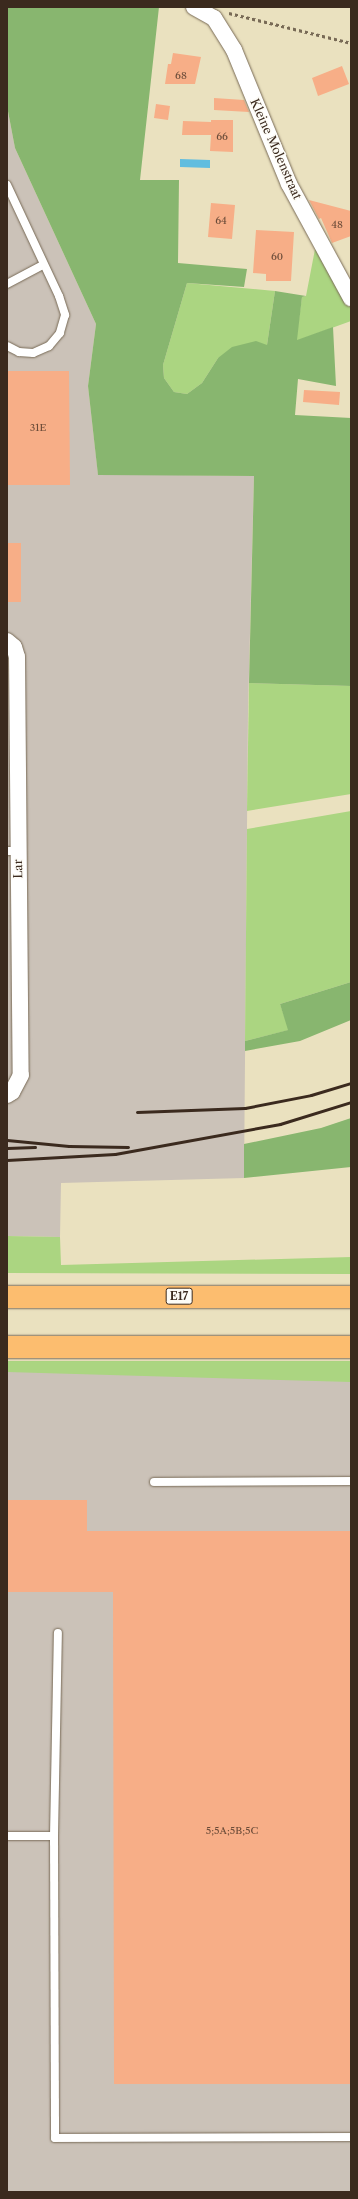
<!DOCTYPE html>
<html>
<head>
<meta charset="utf-8">
<style>
	body { margin:0 }
	#map { position:relative; width:358px; height:2199px; overflow:hidden; background:#eae1bf; font-family:"Libre Caslon Text",serif }
	div>[style] { position:absolute }
	[style*='--x'] { left:calc(var(--x)*1px); top:calc(var(--y)*1px); width:calc(var(--w)*1px); rotate:calc(var(--a)*1deg) }
	.industrial>* { inset:0; background:#cbc2b8 }
	.green>* { inset:0; background:#abd581 }
	.forest>* { inset:0; background:#88b66f }
	.water>* { inset:0; background:#61bddf }
	.building>* { inset:0; background:#f7ae87 }
	.path>* { height:2.5px; margin-top:-1.25px; transform-origin:0; background:repeating-linear-gradient(90deg,#786a56 0 3px,transparent 0 6px) }
	.roads { filter:drop-shadow(0 0 1px #786a56) drop-shadow(0 0 1px #786a56) }
	.lane>* { height:8px; margin:-4px; padding:0 4px; transform-origin:4px; border-radius:4px; background:#fff }
	.street>* { height:16px; margin:-8px; padding:0 8px; transform-origin:8px; border-radius:8px; background:#fff }
	.highway>* { height:22px; margin:-11px; padding:0 11px; transform-origin:11px; border-radius:11px; background:#fcbd6f }
	.rail>* { height:3px; margin:-1.5px; padding:0 1.5px; transform-origin:1.5px; border-radius:1.5px; background:#3b2a1e }
	span { translate:-50% -50%; white-space:nowrap; text-align:center; line-height:1.15; -webkit-text-stroke:3px #fdfcf7; paint-order:stroke }
	.number-label { font-size:10px; color:#6a4b38 }
	.number-label span { -webkit-text-stroke-width:0 }
	.shield-label span { padding:1px 3px; background:#fdfcf7; border:1px solid; border-radius:3px; -webkit-text-stroke-width:0 }
	.shield-label { font-size:11px; color:#3b2a1e; font-weight:700 }
	.street-label { font-size:12px; color:#3b2a1e }
	.frame { position:absolute; inset:0; border:8px solid #3b2a1e; pointer-events:none }
</style>
</head>
<body>
<div id="map">
	<div class="industrial">
		<div style="clip-path:polygon(7px 106px,15px 148px,96px 324px,88px 386px,98px 474px,254px 476px,248px 711px,244px 1178px,61px 1183px,60px 1237px,7px 1236px)"></div>
		<div style="clip-path:polygon(7px 1371px,351px 1371px,351px 2192px,7px 2192px)"></div>
	</div>
	<div class="green">
		<div style="clip-path:polygon(316px 244px,351px 306px,351px 321px,296px 341px,302px 297px,306px 296px)"></div>
		<div style="clip-path:polygon(187px 283px,275px 291px,267px 345px,218px 358px,202px 383px,187px 394px,174px 392px,164px 378px,163px 365px)"></div>
		<div style="clip-path:polygon(249px 683px,351px 686px,351px 794px,247px 811px)"></div>
		<div style="clip-path:polygon(351px 811px,351px 982px,280px 1004px,289px 1030px,245px 1041px,247px 829px)"></div>
		<div style="clip-path:polygon(7px 1236px,60px 1237px,61px 1265px,351px 1257px,351px 1274px,7px 1273px)"></div>
		<div style="clip-path:polygon(7px 1361px,351px 1361px,351px 1382px,7px 1372px)"></div>
	</div>
	<div class="forest">
		<div style="clip-path:polygon(7px 7px,159px 7px,140px 180px,179px 180px,178px 263px,247px 269px,244px 287px,187px 283px,163px 365px,164px 378px,174px 392px,187px 394px,202px 383px,218px 358px,232px 347px,256px 341px,267px 345px,275px 291px,306px 296px,302px 297px,297px 340px,333px 327px,336px 386px,298px 379px,295px 415px,351px 418px,351px 686px,249px 683px,254px 476px,98px 475px,88px 386px,96px 324px,15px 148px,7px 106px)"></div>
		<div style="clip-path:polygon(351px 982px,351px 1020px,300px 1041px,245px 1051px,245px 1041px,288px 1030px,280px 1004px)"></div>
		<div style="clip-path:polygon(351px 1118px,351px 1167px,244px 1178px,244px 1144px,321px 1128px)"></div>
	</div>
	<div class="water">
		<div style="clip-path:polygon(180px 159px,210px 160px,210px 168px,180px 167px)"></div>
	</div>
	<div class="building">
		<div style="clip-path:polygon(173px 53px,201px 57px,195px 84px,165px 84px,168px 64px,171px 64px)"></div>
		<div style="clip-path:polygon(342px 66px,349px 84px,318px 96px,312px 78px)"></div>
		<div style="clip-path:polygon(214px 98px,244px 100px,249px 112px,214px 110px)"></div>
		<div style="clip-path:polygon(156px 104px,170px 106px,168px 120px,154px 118px)"></div>
		<div style="clip-path:polygon(211px 120px,233px 120px,233px 152px,210px 151px,211px 135px,182px 135px,183px 121px,211px 122px)"></div>
		<div style="clip-path:polygon(309px 200px,351px 211px,351px 236px,332px 243px,321px 218px,319px 219px)"></div>
		<div style="clip-path:polygon(211px 203px,235px 205px,232px 239px,208px 237px)"></div>
		<div style="clip-path:polygon(256px 230px,294px 232px,291px 281px,266px 281px,266px 274px,253px 273px)"></div>
		<div style="clip-path:polygon(7px 371px,69px 371px,70px 485px,7px 485px)"></div>
		<div style="clip-path:polygon(304px 390px,340px 392px,339px 405px,303px 402px)"></div>
		<div style="clip-path:polygon(7px 543px,21px 543px,21px 602px,7px 602px)"></div>
		<div style="clip-path:polygon(7px 1500px,87px 1500px,87px 1531px,351px 1531px,351px 2084px,114px 2084px,113px 1592px,7px 1592px)"></div>
	</div>
	<div class="path">
		<div style="--x:229;--y:13;--w:126;--a:13.8"></div>
	</div>
	<div class="roads">
		<div class="lane">
			<div style="--x:7;--y:185;--w:123;--a:64.9"></div>
			<div style="--x:59;--y:296;--w:20;--a:72"></div>
			<div style="--x:65;--y:315;--w:19;--a:106"></div>
			<div style="--x:60;--y:333;--w:17;--a:130"></div>
			<div style="--x:49;--y:346;--w:17;--a:156"></div>
			<div style="--x:33;--y:353;--w:14;--a:-176"></div>
			<div style="--x:19;--y:352;--w:13;--a:-153"></div>
			<div style="--x:7;--y:284;--w:40;--a:-28"></div>
			<div style="--x:7;--y:851;--w:11;--a:0"></div>
			<div style="--x:154;--y:1482;--w:197;--a:-0.3"></div>
			<div style="--x:7;--y:1836;--w:47;--a:0"></div>
			<div style="--x:54;--y:1836;--w:203;--a:-88.9"></div>
			<div style="--x:54;--y:1836;--w:302;--a:89.8"></div>
			<div style="--x:55;--y:2138;--w:296;--a:-0.2"></div>
		</div>
		<div class="street">
			<div style="--x:194;--y:7;--w:23;--a:29"></div>
			<div style="--x:214;--y:18;--w:38;--a:58"></div>
			<div style="--x:234;--y:50;--w:145;--a:67.7"></div>
			<div style="--x:289;--y:184;--w:130;--a:61.5"></div>
			<div style="--x:7;--y:641;--w:9;--a:41"></div>
			<div style="--x:14;--y:647;--w:10;--a:73"></div>
			<div style="--x:17;--y:657;--w:418;--a:89.5"></div>
			<div style="--x:21;--y:1075;--w:19;--a:118"></div>
			<div style="--x:12;--y:1092;--w:6;--a:149"></div>
		</div>
		<div class="highway">
			<div style="--x:7;--y:1297;--w:344;--a:0"></div>
			<div style="--x:7;--y:1347;--w:344;--a:0"></div>
		</div>
	</div>
	<div class="rail">
		<div style="--x:137;--y:1112;--w:108;--a:-2.1"></div>
		<div style="--x:245;--y:1108;--w:67;--a:-11.1"></div>
		<div style="--x:311;--y:1095;--w:42;--a:-16.7"></div>
		<div style="--x:7;--y:1140;--w:62;--a:5.5"></div>
		<div style="--x:69;--y:1146;--w:59;--a:1"></div>
		<div style="--x:7;--y:1148;--w:28;--a:-2"></div>
		<div style="--x:7;--y:1160;--w:108;--a:-3.2"></div>
		<div style="--x:115;--y:1154;--w:168;--a:-10.3"></div>
		<div style="--x:280;--y:1124;--w:74;--a:-17.2"></div>
	</div>
	<div class="number-label">
		<span style="left:181px;top:76px">68</span>
		<span style="left:222px;top:137px">66</span>
		<span style="left:221px;top:221px">64</span>
		<span style="left:337px;top:225px">48</span>
		<span style="left:277px;top:257px">60</span>
		<span style="left:38px;top:428px">31E</span>
		<span style="left:232px;top:1831px">5;5A;5B;5C</span>
	</div>
	<div class="shield-label">
		<span style="left:179px;top:1296px">E17</span>
	</div>
	<div class="street-label">
		<span style="left:276px;top:149px;rotate:66deg">Kleine Molenstraat</span>
		<span style="left:18px;top:869px;rotate:-91deg">Lar</span>
	</div>
	<div class="frame"></div>
</div>
</body>
</html>
